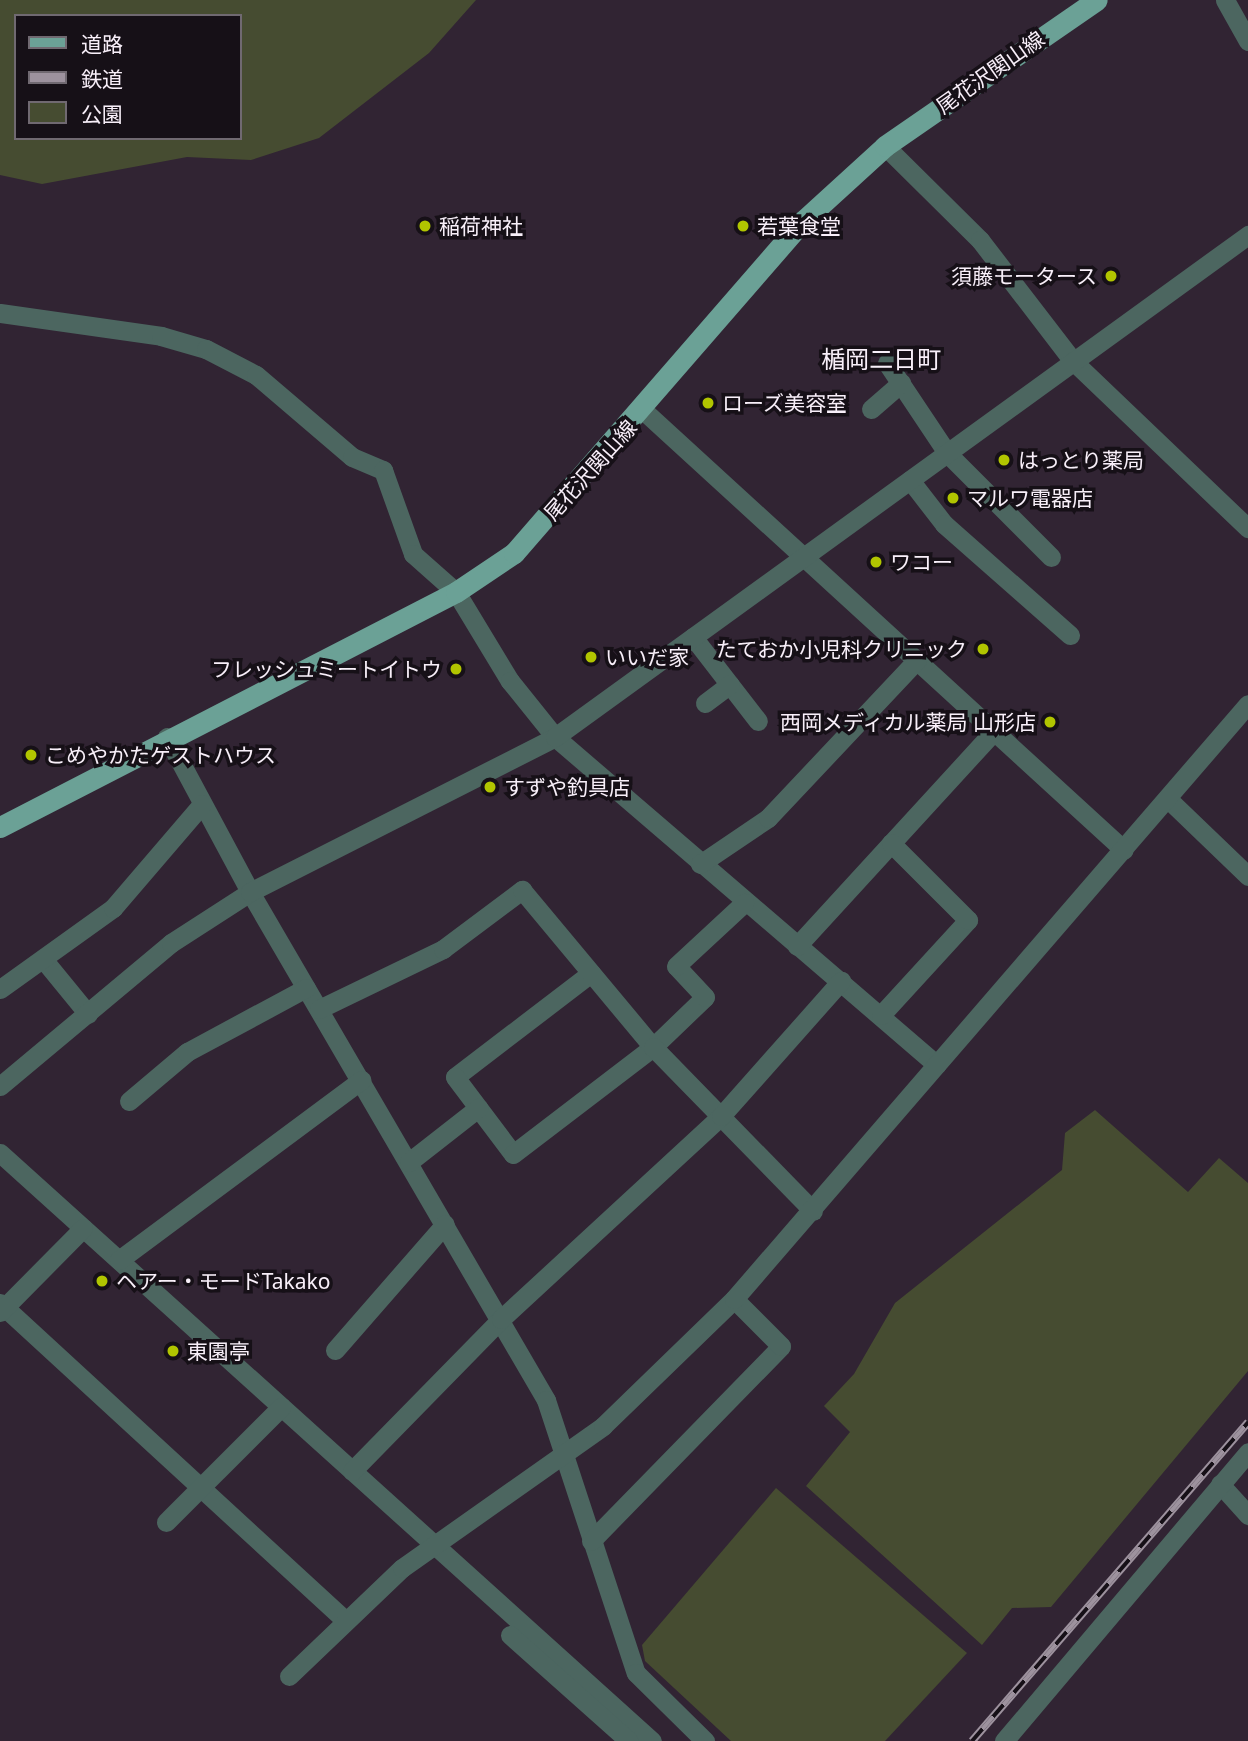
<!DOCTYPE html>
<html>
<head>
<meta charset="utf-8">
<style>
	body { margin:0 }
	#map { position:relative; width:1248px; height:1741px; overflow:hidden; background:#312433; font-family:"Noto Sans","Noto Sans JP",sans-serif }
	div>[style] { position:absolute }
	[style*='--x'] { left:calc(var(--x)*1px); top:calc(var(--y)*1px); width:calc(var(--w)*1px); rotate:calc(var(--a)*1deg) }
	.green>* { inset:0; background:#464c31 }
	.minor>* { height:19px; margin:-9.5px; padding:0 9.5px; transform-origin:9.5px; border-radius:9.5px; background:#4c6660 }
	.major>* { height:21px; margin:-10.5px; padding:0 10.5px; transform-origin:10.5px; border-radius:10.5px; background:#6ba196 }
	.rail>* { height:8px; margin-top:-4px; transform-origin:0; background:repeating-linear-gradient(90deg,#161017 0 16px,#9d929e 0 32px); box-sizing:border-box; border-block:2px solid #9d929e }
	.dots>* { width:19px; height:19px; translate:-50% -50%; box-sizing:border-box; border:4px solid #161017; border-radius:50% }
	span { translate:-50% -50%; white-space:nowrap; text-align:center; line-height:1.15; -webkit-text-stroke:7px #161017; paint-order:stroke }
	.street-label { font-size:21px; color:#f8eff9 }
	.poi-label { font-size:21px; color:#f8eff9 }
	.left { translate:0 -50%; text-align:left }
	.right { translate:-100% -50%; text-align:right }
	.quarter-label { font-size:24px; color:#f8eff9 }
	.legend { position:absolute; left:14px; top:14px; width:228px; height:126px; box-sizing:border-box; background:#161017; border:2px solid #706971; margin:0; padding:9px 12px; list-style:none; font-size:21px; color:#f8eff9 }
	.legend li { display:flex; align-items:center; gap:14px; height:35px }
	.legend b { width:35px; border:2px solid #706971 }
</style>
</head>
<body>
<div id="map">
	<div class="green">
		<div style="clip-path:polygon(evenodd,0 0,476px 0,429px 53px,319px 138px,251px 160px,187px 157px,42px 184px,0 175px,0 0,16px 16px,240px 16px,240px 138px,16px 138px,16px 16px)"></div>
		<div style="clip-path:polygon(1095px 1110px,1188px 1192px,1219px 1158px,1248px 1183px,1248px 1371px,1051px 1607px,1012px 1608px,982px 1645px,806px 1486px,850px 1432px,824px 1406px,854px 1374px,895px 1303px,1062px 1170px,1065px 1133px)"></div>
		<div style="clip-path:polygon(776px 1488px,967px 1653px,885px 1741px,731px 1741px,645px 1661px,642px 1645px)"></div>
	</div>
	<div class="minor">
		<div style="--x:1225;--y:0;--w:47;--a:60.7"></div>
		<div style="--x:885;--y:146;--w:134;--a:44.7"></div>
		<div style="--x:980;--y:240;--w:153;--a:52.5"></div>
		<div style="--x:1073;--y:361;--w:242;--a:43.7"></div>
		<div style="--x:0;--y:313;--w:163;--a:8.1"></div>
		<div style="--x:161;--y:336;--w:47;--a:16.1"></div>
		<div style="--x:206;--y:349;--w:56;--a:27.5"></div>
		<div style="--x:256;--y:375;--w:126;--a:40.5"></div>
		<div style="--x:352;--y:457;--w:34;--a:23"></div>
		<div style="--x:383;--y:470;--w:89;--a:70.3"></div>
		<div style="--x:413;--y:554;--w:57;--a:41.5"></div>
		<div style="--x:456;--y:592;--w:104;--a:58.8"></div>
		<div style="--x:510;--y:681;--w:72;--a:51.2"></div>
		<div style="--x:555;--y:737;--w:503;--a:40.65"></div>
		<div style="--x:887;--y:363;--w:108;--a:56.3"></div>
		<div style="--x:947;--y:453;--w:147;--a:45"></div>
		<div style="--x:871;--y:409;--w:40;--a:-41"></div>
		<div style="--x:644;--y:411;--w:650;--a:42.45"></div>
		<div style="--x:910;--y:480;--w:56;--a:52.3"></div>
		<div style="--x:944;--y:524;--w:168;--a:41.4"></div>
		<div style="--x:693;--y:637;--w:106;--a:52.3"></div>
		<div style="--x:705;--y:703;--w:31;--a:-37"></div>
		<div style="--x:167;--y:737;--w:176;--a:61.8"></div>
		<div style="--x:250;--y:892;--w:588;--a:59.77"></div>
		<div style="--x:546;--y:1400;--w:287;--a:71.8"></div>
		<div style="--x:636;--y:1673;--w:97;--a:44.6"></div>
		<div style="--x:1168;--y:799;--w:111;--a:43.9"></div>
		<div style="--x:700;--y:864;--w:82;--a:-34.1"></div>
		<div style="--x:768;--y:818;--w:217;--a:-46.7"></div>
		<div style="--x:797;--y:946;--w:292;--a:-47.5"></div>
		<div style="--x:43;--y:959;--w:71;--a:50.7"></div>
		<div style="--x:591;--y:973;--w:171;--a:142.6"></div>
		<div style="--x:455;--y:1077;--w:96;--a:53"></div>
		<div style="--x:513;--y:1154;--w:176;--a:-37.4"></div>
		<div style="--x:653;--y:1047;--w:72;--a:-43.9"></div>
		<div style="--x:705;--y:997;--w:42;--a:-133.1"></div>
		<div style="--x:676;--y:966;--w:93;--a:-42.8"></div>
		<div style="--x:0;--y:989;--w:139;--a:-35.6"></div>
		<div style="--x:113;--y:908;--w:137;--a:-49.4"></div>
		<div style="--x:319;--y:1009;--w:138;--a:-25.8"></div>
		<div style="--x:443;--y:949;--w:99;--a:-36.8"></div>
		<div style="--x:522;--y:890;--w:204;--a:50.2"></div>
		<div style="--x:653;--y:1047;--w:229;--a:45.7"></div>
		<div style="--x:881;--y:1015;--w:129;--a:-47.5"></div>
		<div style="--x:968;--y:920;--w:109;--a:-135"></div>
		<div style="--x:0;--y:1086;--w:223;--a:-39.9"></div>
		<div style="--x:171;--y:943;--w:94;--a:-32.8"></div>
		<div style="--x:250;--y:892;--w:342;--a:-26.9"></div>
		<div style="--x:555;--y:737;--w:856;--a:-35.92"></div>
		<div style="--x:129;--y:1101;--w:76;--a:-40.2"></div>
		<div style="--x:187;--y:1052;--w:135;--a:-28.3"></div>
		<div style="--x:0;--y:1153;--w:878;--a:42.05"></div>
		<div style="--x:409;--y:1162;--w:88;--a:-38"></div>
		<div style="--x:119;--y:1260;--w:302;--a:-36.6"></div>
		<div style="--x:0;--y:1303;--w:467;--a:42.6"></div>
		<div style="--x:0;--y:1312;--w:118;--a:-45.3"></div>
		<div style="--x:335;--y:1350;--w:167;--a:-48.9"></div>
		<div style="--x:352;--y:1471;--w:213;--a:-45.6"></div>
		<div style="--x:501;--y:1319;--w:299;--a:-42.7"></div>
		<div style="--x:721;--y:1116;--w:181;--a:-48.4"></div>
		<div style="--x:1220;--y:1484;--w:42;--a:47.9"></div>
		<div style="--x:166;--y:1522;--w:163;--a:-45"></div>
		<div style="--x:591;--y:1541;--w:272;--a:-45.7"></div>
		<div style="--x:781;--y:1346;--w:66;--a:-135"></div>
		<div style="--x:510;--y:1635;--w:159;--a:41.7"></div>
		<div style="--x:289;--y:1676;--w:156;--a:-43.7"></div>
		<div style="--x:402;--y:1568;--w:246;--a:-35.2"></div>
		<div style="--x:603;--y:1426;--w:182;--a:-44.1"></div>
		<div style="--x:734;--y:1299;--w:786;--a:-49.18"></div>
		<div style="--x:1004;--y:1741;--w:378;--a:-49.8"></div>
	</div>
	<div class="major">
		<div style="--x:0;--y:827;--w:513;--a:-27.26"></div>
		<div style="--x:456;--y:592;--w:70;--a:-33.9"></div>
		<div style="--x:514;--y:553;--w:440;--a:-49"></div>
		<div style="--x:803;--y:221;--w:111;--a:-42.4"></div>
		<div style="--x:885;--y:146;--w:257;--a:-34.6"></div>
	</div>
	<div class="rail">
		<div style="--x:972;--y:1741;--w:422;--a:-49.1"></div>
	</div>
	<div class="dots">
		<div style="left:425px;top:226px;background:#b1c500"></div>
		<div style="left:743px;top:226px;background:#b1c500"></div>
		<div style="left:1111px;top:276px;background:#b1c500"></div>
		<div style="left:708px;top:403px;background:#b1c500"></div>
		<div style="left:1004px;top:460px;background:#b1c500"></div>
		<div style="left:953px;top:498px;background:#b1c500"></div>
		<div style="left:876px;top:562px;background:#b1c500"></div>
		<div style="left:983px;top:649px;background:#b1c500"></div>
		<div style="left:591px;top:657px;background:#b1c500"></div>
		<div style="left:456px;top:669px;background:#b1c500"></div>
		<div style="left:1050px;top:722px;background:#b1c500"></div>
		<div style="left:31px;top:755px;background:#b1c500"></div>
		<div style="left:490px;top:787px;background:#b1c500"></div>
		<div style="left:102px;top:1281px;background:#b1c500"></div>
		<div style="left:173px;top:1351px;background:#b1c500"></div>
	</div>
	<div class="street-label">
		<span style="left:990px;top:72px;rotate:-35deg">尾花沢関山線</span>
		<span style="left:590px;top:470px;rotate:-48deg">尾花沢関山線</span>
	</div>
	<div class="poi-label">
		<span class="left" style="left:439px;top:226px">稲荷神社</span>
		<span class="left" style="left:757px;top:226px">若葉食堂</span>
		<span class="right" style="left:1097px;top:276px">須藤モータース</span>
		<span class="left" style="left:722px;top:403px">ローズ美容室</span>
		<span class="left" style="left:1018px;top:460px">はっとり薬局</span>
		<span class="left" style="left:967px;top:498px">マルワ電器店</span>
		<span class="left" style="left:890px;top:562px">ワコー</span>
		<span class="right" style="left:967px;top:649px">たておか小児科クリニック</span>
		<span class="left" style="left:605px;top:657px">いいだ家</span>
		<span class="right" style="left:442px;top:669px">フレッシュミートイトウ</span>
		<span class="right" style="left:1036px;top:722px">西岡メディカル薬局 山形店</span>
		<span class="left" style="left:45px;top:755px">こめやかたゲストハウス</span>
		<span class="left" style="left:504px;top:787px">すずや釣具店</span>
		<span class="left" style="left:116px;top:1281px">ヘアー・モードTakako</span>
		<span class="left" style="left:187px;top:1351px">東園亭</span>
	</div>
	<div class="quarter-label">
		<span style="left:881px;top:359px">楯岡二日町</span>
	</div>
	<ul class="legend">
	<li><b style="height:9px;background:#6ba196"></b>道路</li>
	<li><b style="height:9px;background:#9d929e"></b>鉄道</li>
	<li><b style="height:19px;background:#464c31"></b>公園</li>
	</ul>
</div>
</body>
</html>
